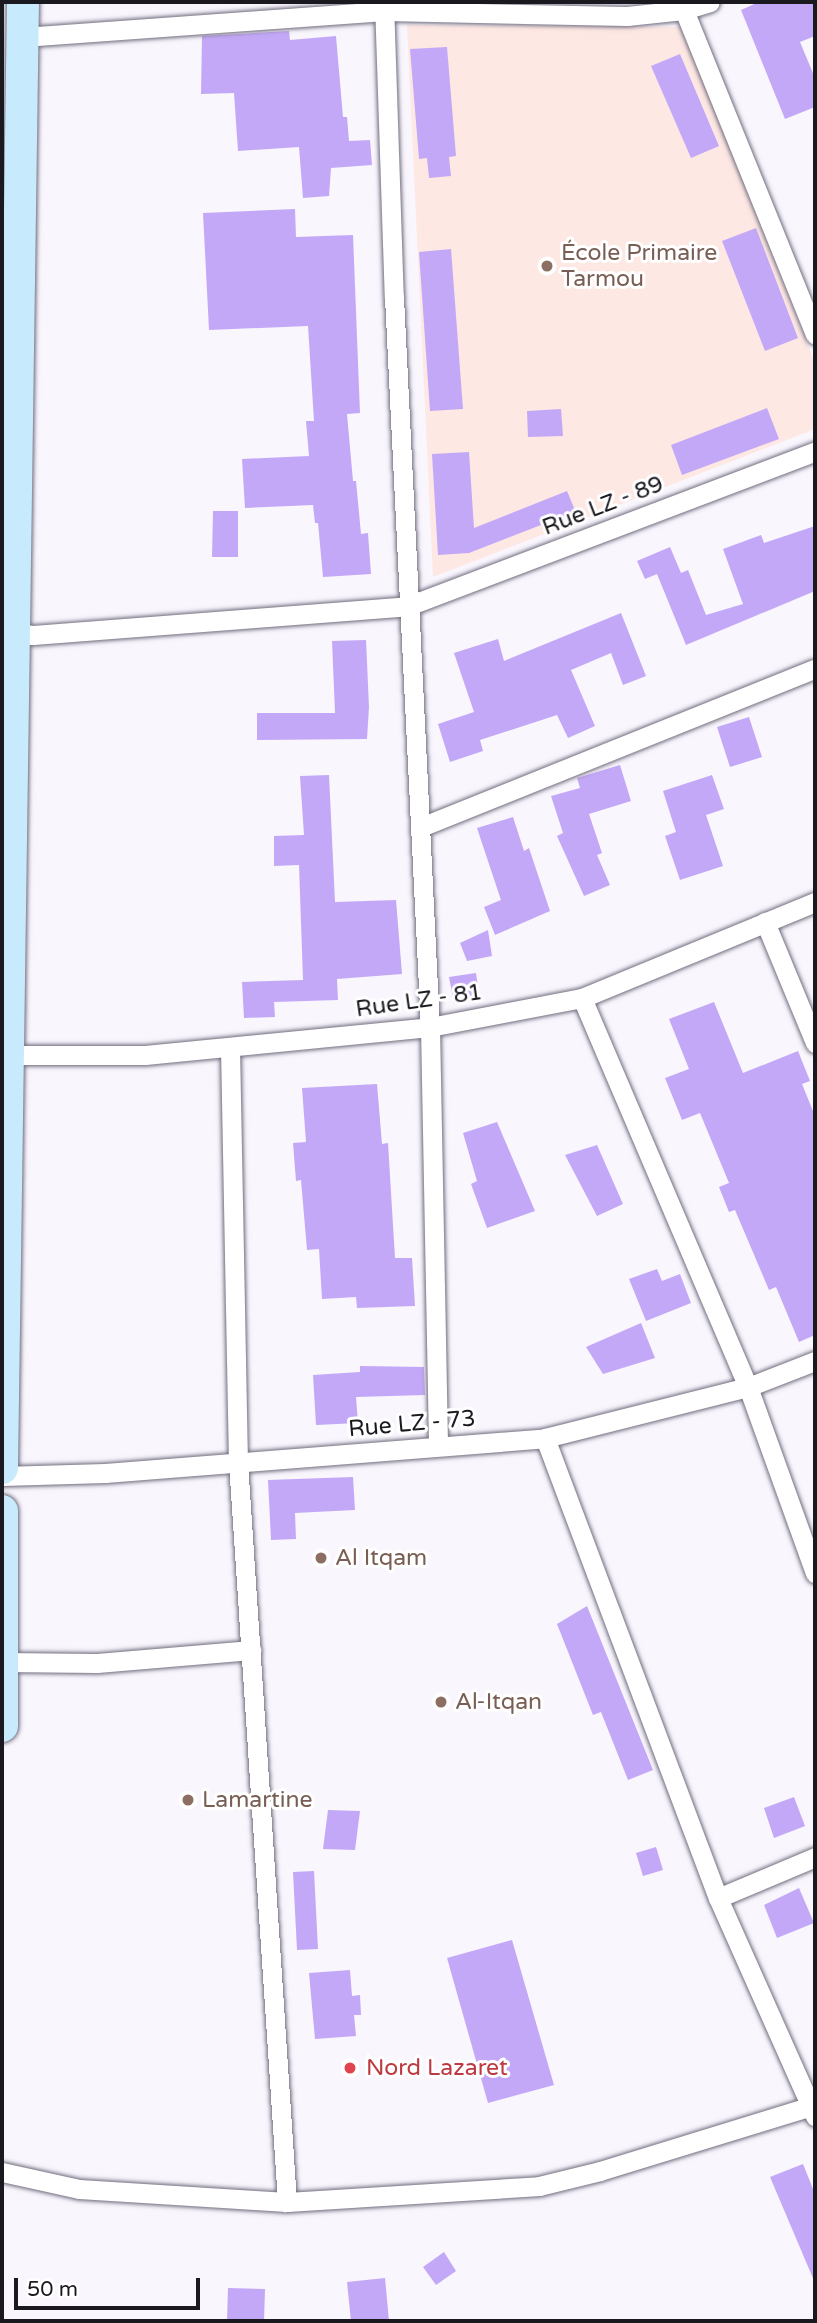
<!DOCTYPE html>
<html>
<head>
<meta charset="utf-8">
<style>
	body { margin:0 }
	#map { position:relative; width:817px; height:2323px; overflow:hidden; background:#f9f6fe; font-family:"Varela Round",sans-serif }
	div>[style] { position:absolute }
	[style*='--x'] { left:calc(var(--x)*1px); top:calc(var(--y)*1px); width:calc(var(--w)*1px); rotate:calc(var(--a)*1deg) }
	.education>* { inset:0; background:#fee8e4 }
	.building>* { inset:0; background:#c3a8f7 }
	.roads { filter:drop-shadow(0 0 2px #726d7e) drop-shadow(0 0 2px #726d7e) }
	.street>* { height:19px; margin:-9.5px; padding:0 9.5px; transform-origin:9.5px; border-radius:9.5px; background:#fff }
	.primary>* { height:32px; margin:-16px; padding:0 16px; transform-origin:16px; border-radius:16px; background:#c7ebfd }
	.dots>* { width:19px; height:19px; translate:-50% -50%; box-sizing:border-box; border:4px solid #fff; border-radius:50% }
	span { translate:-50% -50%; white-space:nowrap; text-align:center; line-height:1.15; -webkit-text-stroke:6px #fff; paint-order:stroke }
	.education-label { font-size:23px; color:#785e54 }
	.left { translate:0 -50%; text-align:left }
	.street-label { font-size:23px; color:#1b1920 }
	.health-label { font-size:23px; color:#be3a42 }
	.frame { position:absolute; inset:0; border:4px solid #1b1920; pointer-events:none }
	.scale { position:absolute; left:14px; top:2278px; width:186px; height:32px; box-sizing:border-box; border:4px solid #1b1920; border-top:0; padding-left:9px; font-size:21px; line-height:24px; white-space:nowrap; color:#1b1920; -webkit-text-stroke:5px #fff; paint-order:stroke }
</style>
</head>
<body>
<div id="map">
	<div class="education">
		<div style="clip-path:polygon(407px 25px,682px 27px,815px 363px,815px 429px,433px 577px)"></div>
	</div>
	<div class="building">
		<div style="clip-path:polygon(759px 2px,815px 2px,815px 36px,800px 42px,815px 78px,815px 107px,785px 119px,741px 10px)"></div>
		<div style="clip-path:polygon(289px 31px,290px 40px,336px 36px,343px 117px,347px 117px,349px 141px,370px 140px,372px 165px,331px 168px,329px 196px,303px 198px,299px 147px,238px 151px,234px 93px,201px 94px,202px 36px)"></div>
		<div style="clip-path:polygon(447px 47px,456px 156px,449px 157px,451px 176px,429px 178px,427px 158px,419px 159px,410px 49px)"></div>
		<div style="clip-path:polygon(680px 54px,719px 146px,691px 158px,651px 66px)"></div>
		<div style="clip-path:polygon(295px 209px,296px 237px,353px 235px,360px 413px,347px 414px,353px 481px,356px 481px,361px 534px,368px 533px,371px 574px,323px 577px,318px 523px,315px 523px,313px 505px,245px 508px,242px 459px,309px 456px,306px 421px,314px 421px,308px 326px,209px 330px,203px 213px)"></div>
		<div style="clip-path:polygon(756px 228px,798px 338px,765px 351px,722px 241px)"></div>
		<div style="clip-path:polygon(451px 249px,463px 409px,430px 411px,419px 252px)"></div>
		<div style="clip-path:polygon(767px 408px,779px 439px,682px 475px,671px 445px)"></div>
		<div style="clip-path:polygon(561px 409px,563px 436px,528px 437px,527px 411px)"></div>
		<div style="clip-path:polygon(469px 452px,474px 528px,567px 491px,577px 515px,543px 529px,541px 525px,469px 553px,438px 555px,432px 454px)"></div>
		<div style="clip-path:polygon(213px 511px,238px 511px,238px 557px,212px 557px)"></div>
		<div style="clip-path:polygon(815px 526px,815px 591px,686px 645px,657px 574px,645px 579px,637px 561px,670px 547px,681px 573px,688px 570px,706px 615px,743px 604px,723px 549px,761px 535px,764px 543px)"></div>
		<div style="clip-path:polygon(621px 613px,646px 676px,623px 685px,611px 653px,571px 670px,595px 726px,568px 738px,557px 715px,480px 740px,483px 751px,450px 762px,438px 724px,474px 712px,454px 653px,498px 639px,504px 661px)"></div>
		<div style="clip-path:polygon(366px 640px,369px 707px,367px 739px,257px 740px,257px 713px,335px 713px,332px 641px)"></div>
		<div style="clip-path:polygon(749px 717px,762px 757px,730px 767px,717px 727px)"></div>
		<div style="clip-path:polygon(620px 765px,631px 801px,589px 814px,602px 853px,597px 855px,610px 885px,584px 896px,557px 836px,563px 833px,551px 796px,580px 788px,577px 778px)"></div>
		<div style="clip-path:polygon(329px 775px,335px 902px,396px 900px,402px 974px,337px 979px,338px 1000px,274px 1002px,275px 1017px,244px 1018px,242px 982px,303px 980px,299px 865px,274px 866px,274px 836px,304px 835px,300px 776px)"></div>
		<div style="clip-path:polygon(712px 775px,724px 809px,706px 815px,723px 866px,680px 880px,665px 836px,676px 832px,663px 791px)"></div>
		<div style="clip-path:polygon(513px 817px,524px 851px,529px 848px,550px 911px,495px 935px,484px 907px,501px 900px,477px 828px)"></div>
		<div style="clip-path:polygon(488px 930px,492px 956px,467px 961px,460px 943px)"></div>
		<div style="clip-path:polygon(476px 973px,480px 1000px,454px 1003px,449px 977px)"></div>
		<div style="clip-path:polygon(714px 1002px,743px 1073px,798px 1051px,810px 1081px,802px 1084px,815px 1116px,815px 1335px,799px 1342px,776px 1287px,769px 1290px,735px 1210px,729px 1212px,719px 1187px,729px 1183px,700px 1113px,682px 1120px,665px 1078px,689px 1069px,669px 1019px)"></div>
		<div style="clip-path:polygon(377px 1084px,382px 1144px,388px 1143px,395px 1258px,412px 1258px,415px 1306px,357px 1308px,356px 1297px,322px 1299px,319px 1249px,307px 1250px,301px 1180px,296px 1181px,293px 1143px,306px 1142px,302px 1088px)"></div>
		<div style="clip-path:polygon(497px 1122px,535px 1211px,487px 1228px,471px 1184px,477px 1181px,463px 1133px)"></div>
		<div style="clip-path:polygon(597px 1145px,623px 1204px,597px 1216px,565px 1155px)"></div>
		<div style="clip-path:polygon(657px 1269px,662px 1281px,680px 1274px,691px 1303px,646px 1321px,629px 1279px)"></div>
		<div style="clip-path:polygon(641px 1323px,655px 1358px,603px 1374px,586px 1347px)"></div>
		<div style="clip-path:polygon(360px 1366px,424px 1367px,425px 1395px,356px 1397px,358px 1423px,316px 1425px,313px 1375px,360px 1372px)"></div>
		<div style="clip-path:polygon(353px 1477px,355px 1510px,295px 1513px,296px 1539px,271px 1540px,268px 1480px)"></div>
		<div style="clip-path:polygon(587px 1606px,653px 1770px,628px 1780px,601px 1712px,593px 1715px,557px 1624px)"></div>
		<div style="clip-path:polygon(794px 1797px,805px 1826px,774px 1838px,764px 1808px)"></div>
		<div style="clip-path:polygon(328px 1810px,360px 1811px,355px 1850px,323px 1849px)"></div>
		<div style="clip-path:polygon(656px 1847px,663px 1870px,643px 1876px,636px 1853px)"></div>
		<div style="clip-path:polygon(314px 1871px,318px 1949px,297px 1950px,293px 1872px)"></div>
		<div style="clip-path:polygon(799px 1888px,814px 1923px,777px 1938px,764px 1905px)"></div>
		<div style="clip-path:polygon(512px 1940px,554px 2085px,488px 2103px,447px 1958px)"></div>
		<div style="clip-path:polygon(350px 1970px,352px 1996px,360px 1995px,361px 2015px,354px 2015px,356px 2036px,315px 2039px,309px 1973px)"></div>
		<div style="clip-path:polygon(803px 2164px,815px 2194px,815px 2283px,770px 2177px)"></div>
		<div style="clip-path:polygon(444px 2252px,456px 2271px,436px 2285px,423px 2267px)"></div>
		<div style="clip-path:polygon(385px 2278px,389px 2321px,351px 2321px,347px 2282px)"></div>
		<div style="clip-path:polygon(228px 2288px,265px 2289px,264px 2321px,227px 2321px)"></div>
	</div>
	<div class="roads">
		<div class="street">
			<div style="--x:384;--y:2;--w:295;--a:88.1"></div>
			<div style="--x:394;--y:297;--w:731;--a:87.18"></div>
			<div style="--x:430;--y:1027;--w:419;--a:88.9"></div>
			<div style="--x:684;--y:10;--w:350;--a:68"></div>
			<div style="--x:23;--y:37;--w:363;--a:-4.1"></div>
			<div style="--x:385;--y:11;--w:242;--a:1.2"></div>
			<div style="--x:627;--y:16;--w:57;--a:-6"></div>
			<div style="--x:684;--y:10;--w:27;--a:-17"></div>
			<div style="--x:14;--y:633;--w:19;--a:6"></div>
			<div style="--x:33;--y:635;--w:376;--a:-4.4"></div>
			<div style="--x:408;--y:606;--w:436;--a:-20.8"></div>
			<div style="--x:421;--y:827;--w:424;--a:-21.9"></div>
			<div style="--x:765;--y:922;--w:131;--a:67.5"></div>
			<div style="--x:582;--y:998;--w:423;--a:66.9"></div>
			<div style="--x:748;--y:1387;--w:198;--a:70.2"></div>
			<div style="--x:230;--y:1047;--w:415;--a:88.9"></div>
			<div style="--x:238;--y:1462;--w:742;--a:86.21"></div>
			<div style="--x:10;--y:1055;--w:135;--a:0"></div>
			<div style="--x:145;--y:1055;--w:286;--a:-5.6"></div>
			<div style="--x:430;--y:1027;--w:155;--a:-10.8"></div>
			<div style="--x:582;--y:998;--w:252;--a:-22.4"></div>
			<div style="--x:545;--y:1438;--w:491;--a:69.4"></div>
			<div style="--x:718;--y:1898;--w:239;--a:66"></div>
			<div style="--x:2;--y:1476;--w:103;--a:-1.7"></div>
			<div style="--x:105;--y:1473;--w:441;--a:-4.5"></div>
			<div style="--x:545;--y:1438;--w:209;--a:-14.1"></div>
			<div style="--x:748;--y:1387;--w:72;--a:-21.2"></div>
			<div style="--x:2;--y:1662;--w:95;--a:0.6"></div>
			<div style="--x:97;--y:1663;--w:155;--a:-4.8"></div>
			<div style="--x:718;--y:1898;--w:105;--a:-22.9"></div>
			<div style="--x:2;--y:2172;--w:79;--a:12.4"></div>
			<div style="--x:79;--y:2189;--w:208;--a:3.6"></div>
			<div style="--x:287;--y:2202;--w:253;--a:-3.6"></div>
			<div style="--x:539;--y:2186;--w:63;--a:-13.8"></div>
			<div style="--x:600;--y:2171;--w:225;--a:-17.1"></div>
		</div>
		<div class="primary">
			<div style="--x:2;--y:1468;--w:1466;--a:-89.18"></div>
			<div style="--x:2;--y:1511;--w:215;--a:90"></div>
		</div>
	</div>
	<div class="dots">
		<div style="left:547px;top:266px;background:#8d6e63"></div>
		<div style="left:321px;top:1558px;background:#8d6e63"></div>
		<div style="left:441px;top:1702px;background:#8d6e63"></div>
		<div style="left:188px;top:1800px;background:#8d6e63"></div>
		<div style="left:350px;top:2068px;background:#e0444e"></div>
	</div>
	<div class="education-label">
		<span class="left" style="left:561px;top:266px">École Primaire<br>Tarmou</span>
		<span class="left" style="left:335px;top:1558px">Al Itqam</span>
		<span class="left" style="left:455px;top:1702px">Al-Itqan</span>
		<span class="left" style="left:202px;top:1800px">Lamartine</span>
	</div>
	<div class="street-label">
		<span style="left:603px;top:506px;rotate:-21deg">Rue LZ - 89</span>
		<span style="left:419px;top:1001px;rotate:-8deg">Rue LZ - 81</span>
		<span style="left:412px;top:1424px;rotate:-5deg">Rue LZ - 73</span>
	</div>
	<div class="health-label">
		<span class="left" style="left:366px;top:2068px">Nord Lazaret</span>
	</div>
	<div class="frame"></div>
	<div class="scale">50 m</div>
</div>
</body>
</html>
